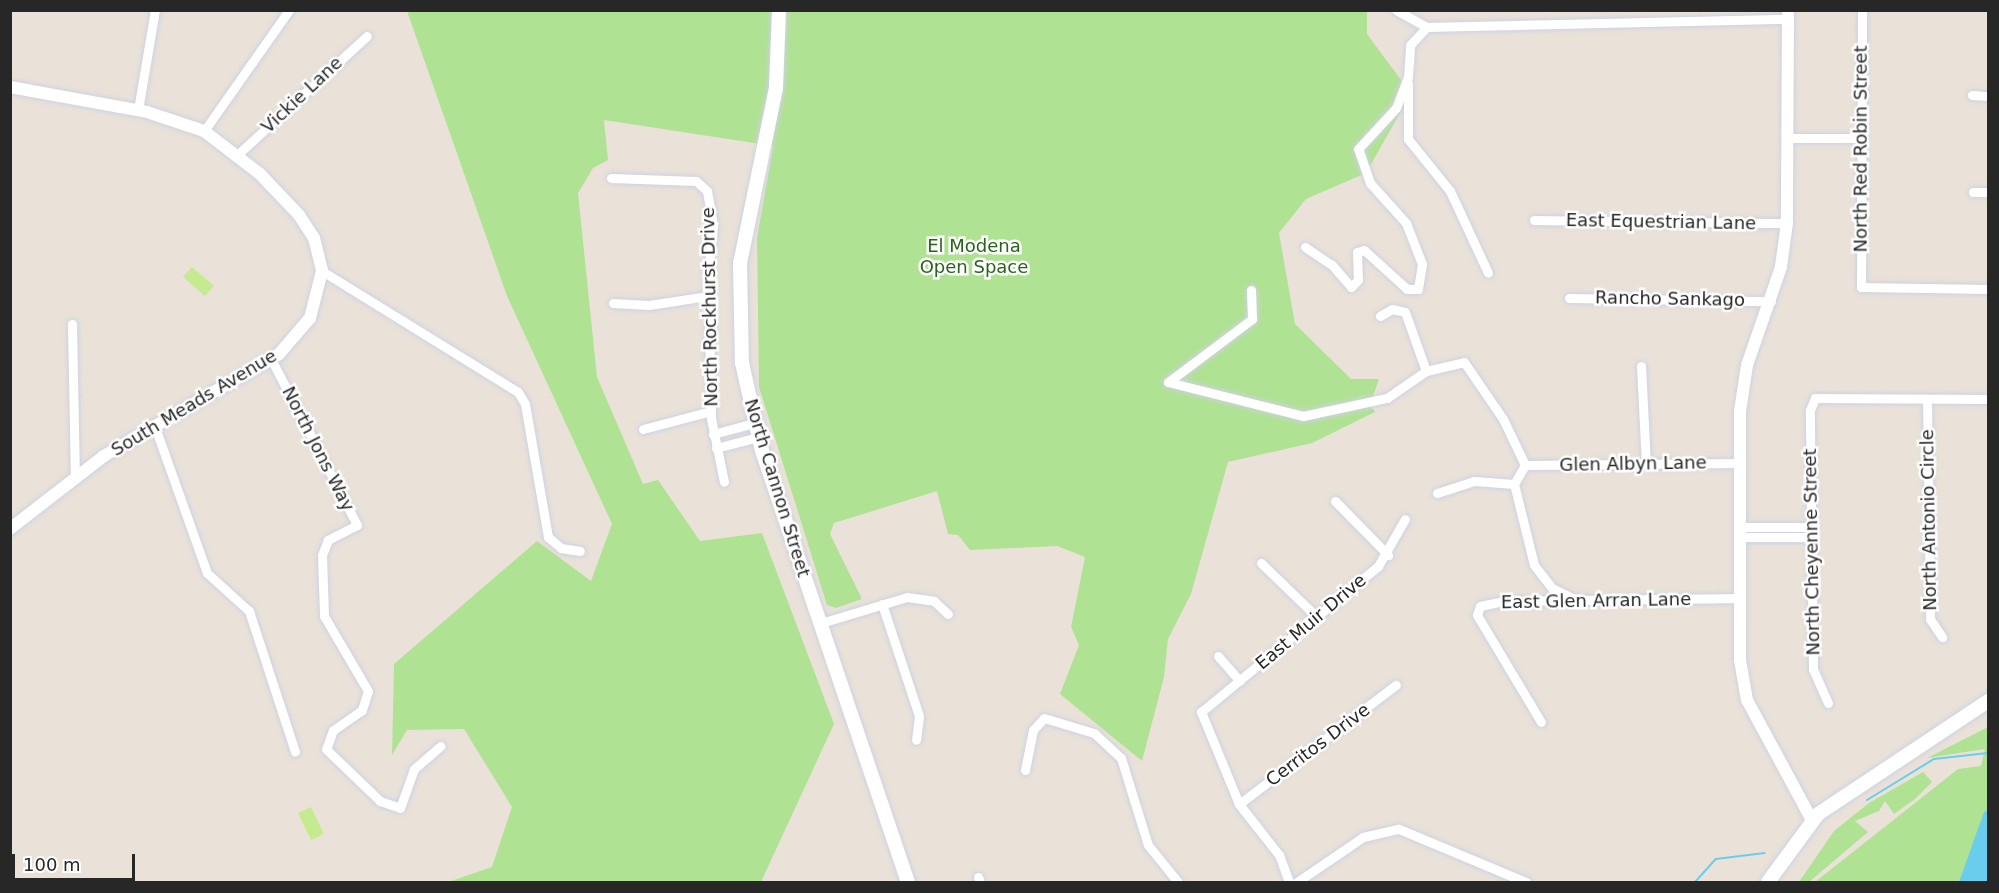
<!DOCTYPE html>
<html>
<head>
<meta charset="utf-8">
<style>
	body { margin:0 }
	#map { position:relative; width:1999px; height:893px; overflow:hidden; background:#eae2d9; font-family:"DejaVu Sans",sans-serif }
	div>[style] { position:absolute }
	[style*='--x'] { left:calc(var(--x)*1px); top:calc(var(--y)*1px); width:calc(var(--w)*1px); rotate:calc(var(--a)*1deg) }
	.green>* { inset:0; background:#b0e294 }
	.pitch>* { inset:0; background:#c5ea8f }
	.water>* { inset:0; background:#6acdee }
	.stream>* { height:2px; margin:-1px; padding:0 1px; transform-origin:1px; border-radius:1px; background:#6acdee }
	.roads { filter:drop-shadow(0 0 2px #ced2e1) drop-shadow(0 0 2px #ced2e1) }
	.minor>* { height:9px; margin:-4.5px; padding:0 4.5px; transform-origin:4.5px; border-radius:4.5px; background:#fff }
	.tertiary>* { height:12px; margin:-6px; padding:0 6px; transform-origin:6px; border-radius:6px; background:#fff }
	.secondary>* { height:14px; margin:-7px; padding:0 7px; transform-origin:7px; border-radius:7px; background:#fff }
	span { translate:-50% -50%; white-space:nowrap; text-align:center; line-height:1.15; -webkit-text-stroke:5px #fff; paint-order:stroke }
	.street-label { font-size:18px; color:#272727 }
	.park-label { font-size:18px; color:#296319 }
	.frame { position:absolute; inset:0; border:12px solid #272727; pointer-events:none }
	.scale { position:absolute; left:12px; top:854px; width:123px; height:27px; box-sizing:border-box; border:3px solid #272727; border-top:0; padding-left:8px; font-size:18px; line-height:21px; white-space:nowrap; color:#272727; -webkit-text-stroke:4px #fff; paint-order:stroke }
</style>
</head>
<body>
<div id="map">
	<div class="green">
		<div style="clip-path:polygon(407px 11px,1367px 11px,1367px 34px,1401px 80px,1403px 108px,1366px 173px,1306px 199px,1279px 233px,1295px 324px,1351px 379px,1379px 379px,1370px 405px,1375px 412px,1312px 443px,1228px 462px,1191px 594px,1168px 639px,1164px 677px,1142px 761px,1060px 694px,1079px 645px,1071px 627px,1085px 557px,1057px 546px,970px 550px,958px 535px,948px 534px,937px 491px,834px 523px,830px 534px,862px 599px,836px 608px,827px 605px,759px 387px,757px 238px,773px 146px,604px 120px,608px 160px,593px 168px,578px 193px,597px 377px,643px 484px,658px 480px,700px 541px,762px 533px,834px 724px,761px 882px,448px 882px,492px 867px,512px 807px,464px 729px,407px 730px,392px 755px,394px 664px,537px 541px,591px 581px,612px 524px,507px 296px)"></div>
		<div style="clip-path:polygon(1988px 727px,1988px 810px,1959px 882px,1815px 882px,1958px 769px,1981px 766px,1985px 749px,1927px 758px)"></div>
		<div style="clip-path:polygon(1923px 772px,1932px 782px,1915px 799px,1894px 814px,1885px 801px,1879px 811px,1855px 821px,1868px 832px,1809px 882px,1799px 882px,1834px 831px,1869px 803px)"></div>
	</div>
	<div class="pitch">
		<div style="clip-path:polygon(192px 267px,214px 286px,205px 296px,183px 277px)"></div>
		<div style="clip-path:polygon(311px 807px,324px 834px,311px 840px,298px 813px)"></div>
	</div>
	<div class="water">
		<div style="clip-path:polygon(1988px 810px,1988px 882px,1959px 882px,1984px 812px)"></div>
	</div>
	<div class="stream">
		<div style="--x:1867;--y:800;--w:79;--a:-31.5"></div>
		<div style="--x:1934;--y:759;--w:54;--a:-6.3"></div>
		<div style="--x:1695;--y:882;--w:31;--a:-48"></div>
		<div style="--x:1716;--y:859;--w:49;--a:-7"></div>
	</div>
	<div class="roads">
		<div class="minor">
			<div style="--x:1396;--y:10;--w:35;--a:29"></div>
			<div style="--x:1427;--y:27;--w:361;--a:-1.3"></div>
			<div style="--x:1862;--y:10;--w:277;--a:90.2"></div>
			<div style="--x:1861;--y:287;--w:127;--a:0.9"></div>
			<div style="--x:1408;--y:83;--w:56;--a:90"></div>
			<div style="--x:1408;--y:139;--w:67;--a:51.1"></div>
			<div style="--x:1450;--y:191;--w:90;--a:65.1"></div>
			<div style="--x:1972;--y:95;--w:16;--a:4"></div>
			<div style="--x:138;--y:110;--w:101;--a:-80.4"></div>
			<div style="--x:204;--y:131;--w:148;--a:-54.9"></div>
			<div style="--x:1787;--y:138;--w:73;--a:0"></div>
			<div style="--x:237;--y:155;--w:176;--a:-42.5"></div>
			<div style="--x:611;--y:178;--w:85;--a:2"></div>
			<div style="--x:696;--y:181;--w:15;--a:42"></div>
			<div style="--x:707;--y:191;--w:35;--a:80"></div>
			<div style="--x:713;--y:225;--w:50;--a:95.7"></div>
			<div style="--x:708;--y:275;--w:143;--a:88.8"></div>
			<div style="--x:711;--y:418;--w:65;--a:78.5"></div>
			<div style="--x:1973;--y:192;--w:15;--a:0"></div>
			<div style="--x:1534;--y:220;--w:253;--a:0.7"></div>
			<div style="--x:1305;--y:247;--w:32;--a:34"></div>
			<div style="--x:1332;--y:265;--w:29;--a:49"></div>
			<div style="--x:1351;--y:287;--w:10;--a:-45"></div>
			<div style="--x:1358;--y:280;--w:28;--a:-92"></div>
			<div style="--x:1357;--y:252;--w:7;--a:-16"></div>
			<div style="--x:1364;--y:250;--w:58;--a:42.2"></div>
			<div style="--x:1407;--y:289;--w:11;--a:0"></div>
			<div style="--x:1418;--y:289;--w:25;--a:-81"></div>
			<div style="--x:1422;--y:264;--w:44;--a:-111.3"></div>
			<div style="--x:1406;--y:223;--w:54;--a:-132"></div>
			<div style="--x:1370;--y:183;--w:36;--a:-109"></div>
			<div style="--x:1358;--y:149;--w:56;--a:-47.2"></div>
			<div style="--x:1396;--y:108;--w:33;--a:-69"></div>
			<div style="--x:1408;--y:77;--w:32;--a:-86"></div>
			<div style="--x:1410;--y:45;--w:25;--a:-47"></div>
			<div style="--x:322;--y:271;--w:230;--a:31.7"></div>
			<div style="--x:518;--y:392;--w:14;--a:60"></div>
			<div style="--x:525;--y:404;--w:135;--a:80.2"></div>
			<div style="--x:548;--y:537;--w:17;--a:40"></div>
			<div style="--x:561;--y:548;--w:19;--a:9"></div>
			<div style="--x:1251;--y:290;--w:29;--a:88"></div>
			<div style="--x:1252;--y:319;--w:105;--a:143.1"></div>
			<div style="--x:1168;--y:382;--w:139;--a:14.1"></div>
			<div style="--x:1303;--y:416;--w:86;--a:-12.1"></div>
			<div style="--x:1387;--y:398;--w:47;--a:-34.7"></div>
			<div style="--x:1426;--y:371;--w:39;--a:-13"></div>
			<div style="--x:1464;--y:362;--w:69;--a:55.6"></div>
			<div style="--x:1503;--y:419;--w:51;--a:64.4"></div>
			<div style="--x:1569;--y:298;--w:202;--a:0.9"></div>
			<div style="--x:613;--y:303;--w:36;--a:3"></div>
			<div style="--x:649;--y:305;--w:60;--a:-8.7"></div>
			<div style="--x:1380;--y:316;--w:14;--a:-30"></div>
			<div style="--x:1392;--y:309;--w:13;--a:13"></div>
			<div style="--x:1405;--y:312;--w:63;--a:70.4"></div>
			<div style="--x:72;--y:324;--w:155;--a:88.9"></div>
			<div style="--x:271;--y:359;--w:187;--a:62.6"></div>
			<div style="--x:357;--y:525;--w:33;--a:153"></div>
			<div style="--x:328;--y:540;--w:16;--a:112"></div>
			<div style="--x:322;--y:555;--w:61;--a:88.1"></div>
			<div style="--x:324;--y:616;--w:87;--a:59.6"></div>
			<div style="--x:368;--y:691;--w:20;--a:108"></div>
			<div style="--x:362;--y:710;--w:35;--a:145"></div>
			<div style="--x:333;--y:730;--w:20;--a:110"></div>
			<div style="--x:326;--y:749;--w:75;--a:43.9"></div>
			<div style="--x:380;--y:801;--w:21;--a:19"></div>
			<div style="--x:400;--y:808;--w:41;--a:-70.3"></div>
			<div style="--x:414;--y:769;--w:35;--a:-41"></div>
			<div style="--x:1641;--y:366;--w:98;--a:87.1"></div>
			<div style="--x:1927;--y:399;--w:220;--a:89.2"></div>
			<div style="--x:1930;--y:619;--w:22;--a:56"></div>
			<div style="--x:155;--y:427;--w:155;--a:70.4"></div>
			<div style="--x:207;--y:573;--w:57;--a:42.1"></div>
			<div style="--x:249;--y:611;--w:148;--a:71.9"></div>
			<div style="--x:643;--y:429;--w:70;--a:-14.8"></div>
			<div style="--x:713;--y:434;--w:42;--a:-15"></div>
			<div style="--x:716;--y:448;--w:43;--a:-14.7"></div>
			<div style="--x:1525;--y:465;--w:215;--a:-0.5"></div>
			<div style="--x:1525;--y:465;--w:22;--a:120"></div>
			<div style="--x:1514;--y:484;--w:83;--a:76.1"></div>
			<div style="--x:1534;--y:565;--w:29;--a:52"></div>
			<div style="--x:1552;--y:588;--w:25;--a:26"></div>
			<div style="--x:1437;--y:493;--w:39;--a:-18"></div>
			<div style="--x:1474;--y:481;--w:40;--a:4.3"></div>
			<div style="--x:1335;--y:501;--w:76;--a:45.5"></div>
			<div style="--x:1740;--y:527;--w:73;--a:0"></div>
			<div style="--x:1740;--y:537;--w:73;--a:0"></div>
			<div style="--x:1261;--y:563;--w:78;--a:44"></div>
			<div style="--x:882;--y:604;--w:118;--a:71.7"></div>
			<div style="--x:919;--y:716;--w:24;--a:97"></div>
			<div style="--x:821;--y:623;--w:90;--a:-16.8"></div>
			<div style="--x:907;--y:597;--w:27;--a:8"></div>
			<div style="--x:934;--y:601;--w:19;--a:43"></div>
			<div style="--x:1218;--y:656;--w:33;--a:49"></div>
			<div style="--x:1828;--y:703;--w:37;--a:-114"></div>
			<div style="--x:1813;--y:669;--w:259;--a:-90.7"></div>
			<div style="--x:1810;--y:410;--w:13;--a:-67"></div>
			<div style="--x:1815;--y:398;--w:173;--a:0.3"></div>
			<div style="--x:1541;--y:722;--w:125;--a:-120.9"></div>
			<div style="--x:1477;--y:615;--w:9;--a:-72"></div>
			<div style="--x:1480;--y:606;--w:25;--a:-12"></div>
			<div style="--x:1504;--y:601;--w:236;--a:-0.7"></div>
			<div style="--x:1025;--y:770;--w:41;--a:-78.7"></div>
			<div style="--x:1033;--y:730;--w:16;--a:-47"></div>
			<div style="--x:1044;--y:718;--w:52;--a:16.7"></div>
			<div style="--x:1094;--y:733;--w:37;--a:43"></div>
			<div style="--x:1121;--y:758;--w:91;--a:72.8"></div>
			<div style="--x:1148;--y:845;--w:48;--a:51"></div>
			<div style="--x:1239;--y:804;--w:197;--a:-37.2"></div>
			<div style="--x:978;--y:877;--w:5;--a:68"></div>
			<div style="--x:1289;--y:882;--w:29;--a:-110"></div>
			<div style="--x:1279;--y:855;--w:65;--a:-128.1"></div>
			<div style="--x:1239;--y:804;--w:100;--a:-112.4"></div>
			<div style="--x:1201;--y:712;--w:229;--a:-39.5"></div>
			<div style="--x:1378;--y:566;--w:54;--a:-60.1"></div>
			<div style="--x:1297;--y:882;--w:80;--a:-34.3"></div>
			<div style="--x:1363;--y:837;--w:37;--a:-13"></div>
			<div style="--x:1399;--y:829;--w:138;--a:22.7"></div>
		</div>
		<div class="tertiary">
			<div style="--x:1788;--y:10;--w:213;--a:90.3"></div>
			<div style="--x:1787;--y:223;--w:44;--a:97.8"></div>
			<div style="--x:1781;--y:267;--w:104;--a:109.1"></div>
			<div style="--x:1747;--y:365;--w:48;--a:98.5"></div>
			<div style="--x:1740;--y:412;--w:248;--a:90"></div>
			<div style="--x:1740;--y:660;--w:41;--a:80.1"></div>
			<div style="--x:1747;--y:700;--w:136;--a:61.6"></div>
			<div style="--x:10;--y:87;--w:139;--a:10.3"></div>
			<div style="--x:147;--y:112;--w:60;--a:18.4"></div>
			<div style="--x:204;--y:131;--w:71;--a:37.5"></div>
			<div style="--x:260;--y:174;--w:57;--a:46.4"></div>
			<div style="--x:299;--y:215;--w:27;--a:57"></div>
			<div style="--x:314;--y:238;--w:34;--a:76"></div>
			<div style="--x:322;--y:271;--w:49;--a:104.3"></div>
			<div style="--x:310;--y:318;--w:48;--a:130.7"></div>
			<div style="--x:279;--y:354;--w:203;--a:149.8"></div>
			<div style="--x:104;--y:456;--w:119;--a:142.2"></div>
		</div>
		<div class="secondary">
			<div style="--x:779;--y:10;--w:78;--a:92.2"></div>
			<div style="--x:776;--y:88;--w:179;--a:101.6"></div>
			<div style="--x:740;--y:263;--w:100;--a:88.9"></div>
			<div style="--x:742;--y:363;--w:90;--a:77.2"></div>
			<div style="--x:762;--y:451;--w:455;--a:71.3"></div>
			<div style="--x:1768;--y:882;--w:84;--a:-53.7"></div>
			<div style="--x:1818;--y:814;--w:204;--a:-33.6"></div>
		</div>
	</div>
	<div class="street-label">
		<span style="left:302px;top:95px;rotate:-43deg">Vickie Lane</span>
		<span style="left:1861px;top:149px;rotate:-90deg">North Red Robin Street</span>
		<span style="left:1661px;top:222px;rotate:1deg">East Equestrian Lane</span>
		<span style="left:1670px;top:299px;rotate:1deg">Rancho Sankago</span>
		<span style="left:710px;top:307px;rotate:-91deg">North Rockhurst Drive</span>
		<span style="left:194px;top:403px;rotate:-31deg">South Meads Avenue</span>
		<span style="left:318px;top:449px;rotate:63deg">North Jons Way</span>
		<span style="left:1633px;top:464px;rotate:-1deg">Glen Albyn Lane</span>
		<span style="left:777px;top:488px;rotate:73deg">North Cannon Street</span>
		<span style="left:1929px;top:520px;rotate:-91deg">North Antonio Circle</span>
		<span style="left:1812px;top:552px;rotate:-91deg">North Cheyenne Street</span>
		<span style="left:1596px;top:601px;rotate:-1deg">East Glen Arran Lane</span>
		<span style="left:1311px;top:622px;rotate:-40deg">East Muir Drive</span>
		<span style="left:1318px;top:745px;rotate:-37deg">Cerritos Drive</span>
	</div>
	<div class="park-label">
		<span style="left:974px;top:257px">El Modena<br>Open Space</span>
	</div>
	<div class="frame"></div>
	<div class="scale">100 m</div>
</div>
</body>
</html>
